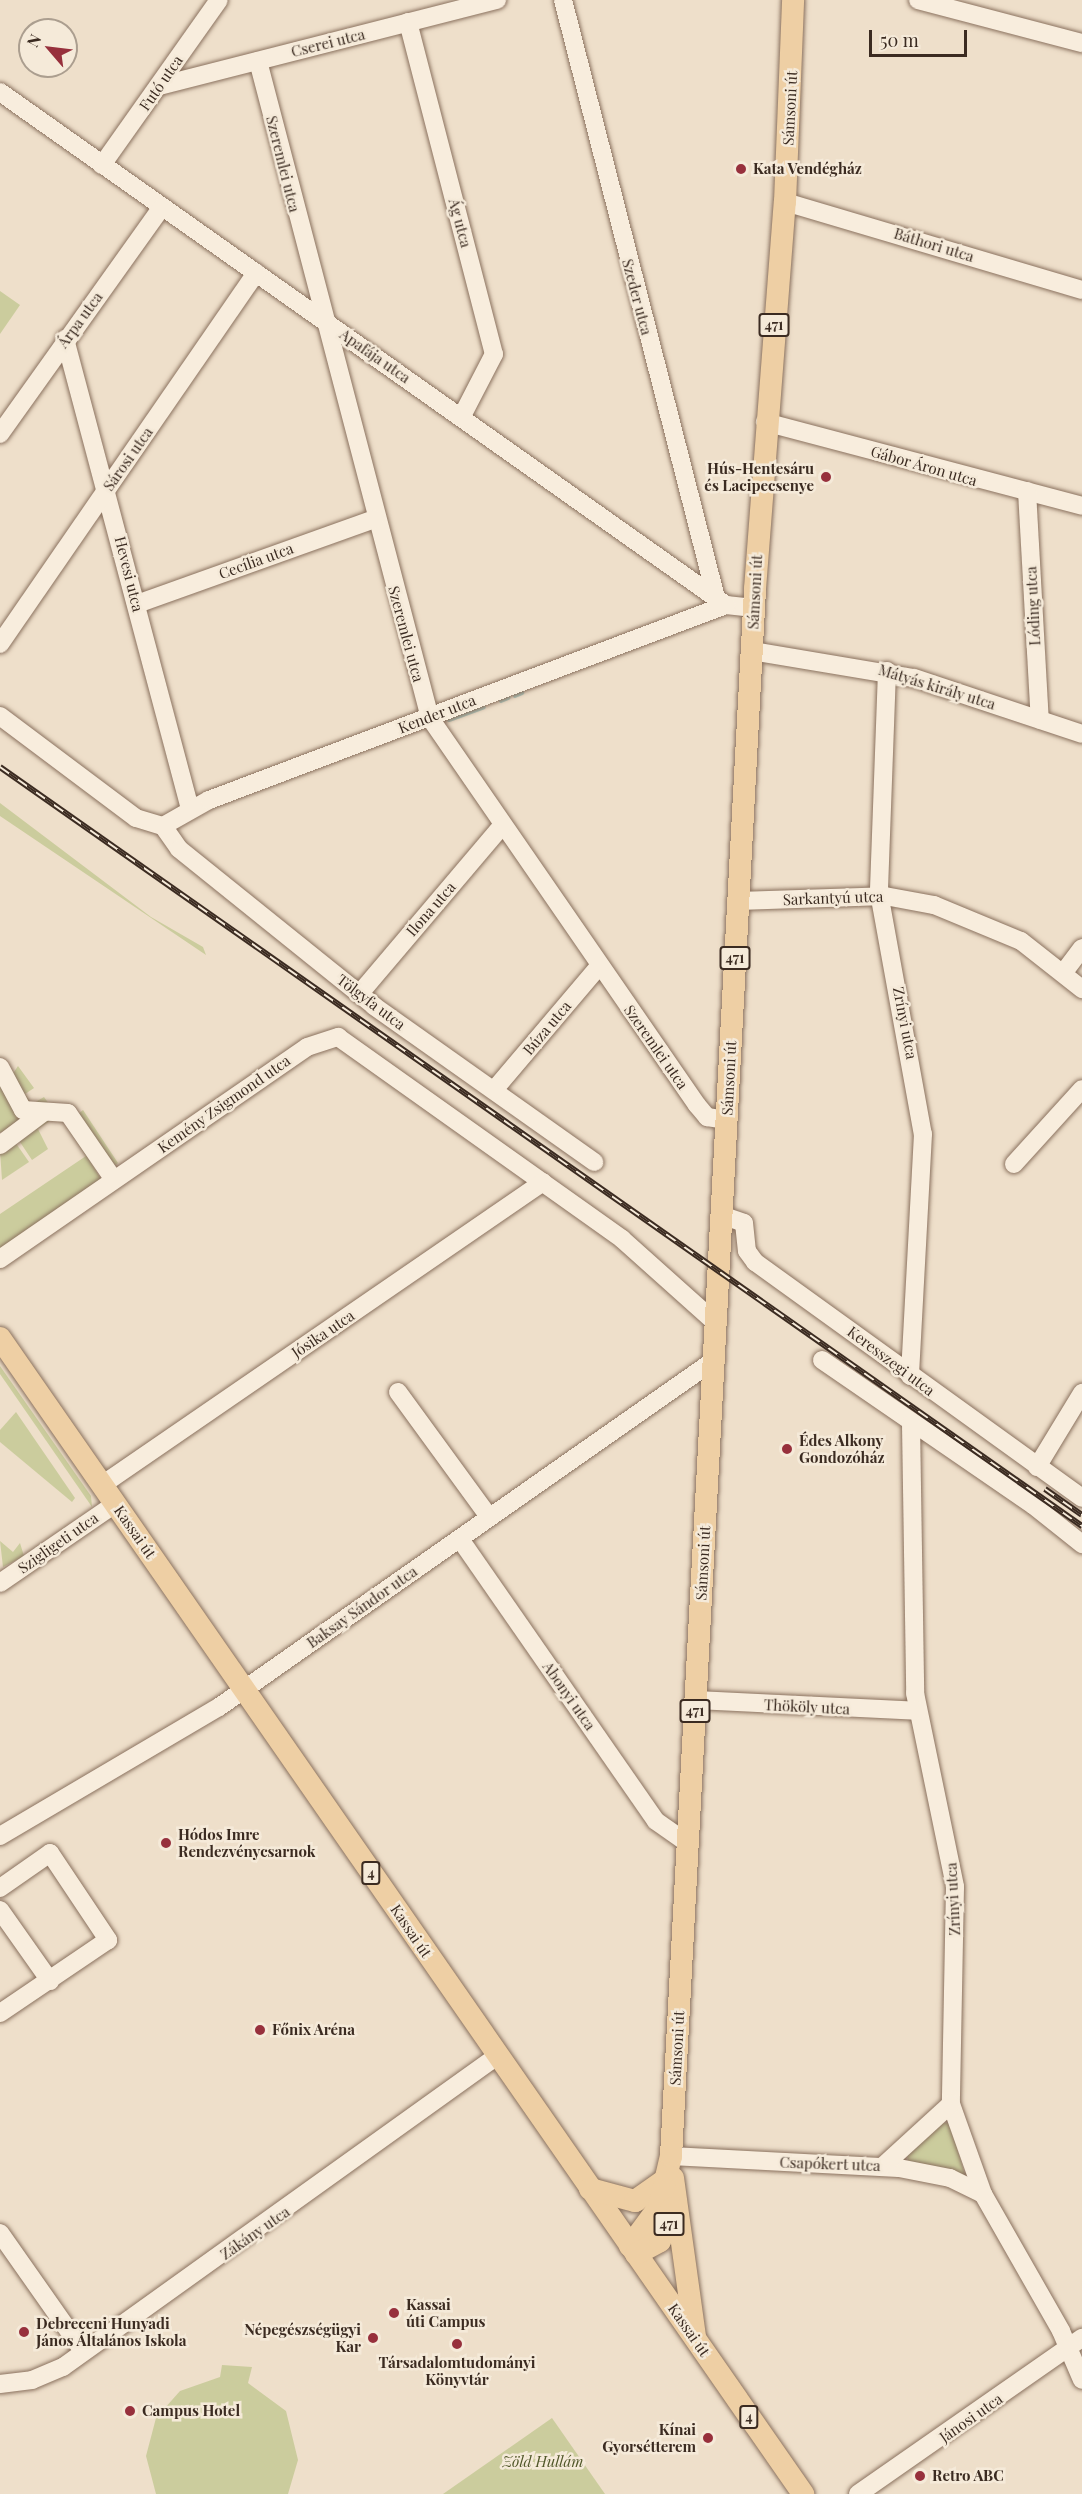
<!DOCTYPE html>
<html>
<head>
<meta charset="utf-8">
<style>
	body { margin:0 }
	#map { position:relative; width:1082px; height:2494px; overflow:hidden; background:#eedfca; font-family:"Playfair Display",serif }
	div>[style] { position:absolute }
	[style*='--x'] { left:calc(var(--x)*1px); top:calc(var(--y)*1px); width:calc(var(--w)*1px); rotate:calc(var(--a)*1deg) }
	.green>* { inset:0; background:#cbcc9d }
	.stream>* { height:4px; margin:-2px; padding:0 2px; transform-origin:2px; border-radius:2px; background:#aac2b8 }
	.roads { filter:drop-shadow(0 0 2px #8a715e) drop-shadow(0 0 2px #8a715e) }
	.minor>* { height:18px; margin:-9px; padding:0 9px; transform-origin:9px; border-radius:9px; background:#f8eddd }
	.major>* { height:22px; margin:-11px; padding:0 11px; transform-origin:11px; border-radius:11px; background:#eecfa4 }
	.rail>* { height:6px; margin-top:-3px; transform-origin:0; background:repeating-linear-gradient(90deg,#f5ead9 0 11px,#3b2b21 0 22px); box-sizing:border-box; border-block:2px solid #3b2b21 }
	.dots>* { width:16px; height:16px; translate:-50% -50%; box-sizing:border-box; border:3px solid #f5ead9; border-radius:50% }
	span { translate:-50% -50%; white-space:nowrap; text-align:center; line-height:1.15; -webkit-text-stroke:5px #f5ead9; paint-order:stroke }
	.shield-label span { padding:2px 4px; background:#f5ead9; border:2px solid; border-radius:4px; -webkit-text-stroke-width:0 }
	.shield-label { font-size:14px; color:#3b2b21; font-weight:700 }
	.street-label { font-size:15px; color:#3b2b21 }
	.poi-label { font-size:15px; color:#3b2b21; font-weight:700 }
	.left { translate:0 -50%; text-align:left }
	.right { translate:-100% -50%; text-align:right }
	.park-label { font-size:15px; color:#505729; font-style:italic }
	.north { position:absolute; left:18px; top:18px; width:60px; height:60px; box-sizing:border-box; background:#f5ead9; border:2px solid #ab9e8f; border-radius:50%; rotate:298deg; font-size:16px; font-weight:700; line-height:24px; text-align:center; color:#3b2b21 }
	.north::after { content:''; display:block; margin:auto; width:21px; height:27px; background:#97303c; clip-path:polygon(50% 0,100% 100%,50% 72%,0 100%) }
	.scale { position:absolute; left:869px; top:30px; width:98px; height:27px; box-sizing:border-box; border:3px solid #3b2b21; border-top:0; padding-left:8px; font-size:18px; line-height:21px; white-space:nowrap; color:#3b2b21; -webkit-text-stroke:4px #f5ead9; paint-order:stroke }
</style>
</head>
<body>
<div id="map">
	<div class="green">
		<div style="clip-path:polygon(0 291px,20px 305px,0 334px)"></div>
		<div style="clip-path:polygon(0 803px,151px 917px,203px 947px,206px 955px,0 816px)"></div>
		<div style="clip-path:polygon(18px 1066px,34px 1088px,25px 1094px,32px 1104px,44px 1097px,49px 1104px,29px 1106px,12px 1075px)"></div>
		<div style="clip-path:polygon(0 1076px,19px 1120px,6px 1134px,0 1132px)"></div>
		<div style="clip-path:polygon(83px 1110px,118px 1163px,114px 1166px,77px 1115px)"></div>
		<div style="clip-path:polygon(61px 1114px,101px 1179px,0 1252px,0 1214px,86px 1156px,59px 1115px,38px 1129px,48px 1149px,32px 1160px,18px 1139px,41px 1119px)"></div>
		<div style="clip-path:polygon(15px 1142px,29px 1162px,2px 1180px,0 1151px)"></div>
		<div style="clip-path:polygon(0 1366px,91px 1496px,92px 1507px,0 1374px)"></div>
		<div style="clip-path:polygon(16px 1412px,75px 1498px,72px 1502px,0 1442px,0 1430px)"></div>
		<div style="clip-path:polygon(0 1541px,13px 1552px,20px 1543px,24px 1556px,3px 1567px)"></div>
		<div style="clip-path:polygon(943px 2123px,950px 2123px,965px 2175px,908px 2161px,907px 2155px)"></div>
		<div style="clip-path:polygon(222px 2365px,252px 2367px,248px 2383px,286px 2411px,298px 2460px,288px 2494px,156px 2494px,146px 2456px,156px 2418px,180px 2391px,220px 2377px)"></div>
		<div style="clip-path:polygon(552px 2418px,605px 2494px,443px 2494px)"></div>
	</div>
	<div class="stream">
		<div style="--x:515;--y:696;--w:8;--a:-23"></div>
		<div style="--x:501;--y:701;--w:8;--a:-23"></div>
		<div style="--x:449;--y:720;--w:37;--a:-20"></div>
	</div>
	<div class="roads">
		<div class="minor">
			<div style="--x:563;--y:0;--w:613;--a:75.65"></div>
			<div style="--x:918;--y:0;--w:170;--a:14.7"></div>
			<div style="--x:408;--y:22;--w:343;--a:75.5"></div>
			<div style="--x:494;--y:354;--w:70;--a:117.3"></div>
			<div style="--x:258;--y:61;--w:679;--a:75.33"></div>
			<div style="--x:430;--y:718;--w:470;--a:55.4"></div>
			<div style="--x:697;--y:1105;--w:16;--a:50"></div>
			<div style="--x:707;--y:1117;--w:19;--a:9"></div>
			<div style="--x:159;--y:86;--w:349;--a:-14.3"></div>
			<div style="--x:0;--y:92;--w:889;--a:35.25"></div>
			<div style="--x:726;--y:605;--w:28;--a:6"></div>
			<div style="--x:102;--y:165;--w:202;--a:-54.7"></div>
			<div style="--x:785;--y:202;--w:310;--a:16.5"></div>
			<div style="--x:65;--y:339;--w:486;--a:75.1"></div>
			<div style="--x:765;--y:422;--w:328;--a:14.8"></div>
			<div style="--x:0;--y:434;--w:279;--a:-54.5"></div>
			<div style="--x:1027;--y:491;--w:229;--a:86.8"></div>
			<div style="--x:137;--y:604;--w:253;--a:-19.7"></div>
			<div style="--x:0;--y:644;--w:451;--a:-55.4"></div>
			<div style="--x:752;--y:651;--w:164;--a:9.5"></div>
			<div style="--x:914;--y:678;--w:177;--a:18.4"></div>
			<div style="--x:887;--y:671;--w:222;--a:92.1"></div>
			<div style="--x:879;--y:893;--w:245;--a:79.7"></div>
			<div style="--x:923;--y:1134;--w:242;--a:93.1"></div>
			<div style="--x:0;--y:716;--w:170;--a:36.9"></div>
			<div style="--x:136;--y:818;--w:28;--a:17"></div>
			<div style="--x:163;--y:826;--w:53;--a:-29.5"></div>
			<div style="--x:209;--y:800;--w:553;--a:-20.67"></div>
			<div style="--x:163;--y:826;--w:28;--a:55"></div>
			<div style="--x:179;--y:849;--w:250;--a:38.8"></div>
			<div style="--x:374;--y:1006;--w:270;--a:35.3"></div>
			<div style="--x:738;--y:901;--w:147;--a:-1.9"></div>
			<div style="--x:885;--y:896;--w:50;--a:10.4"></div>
			<div style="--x:934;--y:905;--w:94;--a:22.5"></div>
			<div style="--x:1021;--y:941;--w:78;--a:38.2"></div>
			<div style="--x:1064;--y:972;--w:30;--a:-53"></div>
			<div style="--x:361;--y:992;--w:218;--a:-49.7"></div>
			<div style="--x:0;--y:1067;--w:49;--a:61.9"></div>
			<div style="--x:23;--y:1110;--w:45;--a:3.8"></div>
			<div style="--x:68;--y:1113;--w:81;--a:55.5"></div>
			<div style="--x:494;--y:1090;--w:162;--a:-49.7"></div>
			<div style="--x:0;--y:1145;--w:55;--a:-36.9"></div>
			<div style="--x:1014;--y:1164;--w:101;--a:-47.8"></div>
			<div style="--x:721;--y:1215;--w:24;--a:19"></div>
			<div style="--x:744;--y:1223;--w:28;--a:84"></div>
			<div style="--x:747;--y:1251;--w:14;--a:54"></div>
			<div style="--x:755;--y:1262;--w:403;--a:35.8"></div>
			<div style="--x:0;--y:1259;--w:373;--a:-34.6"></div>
			<div style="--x:307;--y:1047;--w:33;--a:-18"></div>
			<div style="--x:338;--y:1037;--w:349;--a:35.4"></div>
			<div style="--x:622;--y:1239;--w:126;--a:41.8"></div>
			<div style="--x:822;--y:1360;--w:256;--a:34.5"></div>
			<div style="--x:1033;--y:1505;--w:63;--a:38.5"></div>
			<div style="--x:398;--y:1392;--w:155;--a:53.9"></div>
			<div style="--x:911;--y:1424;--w:269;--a:89.1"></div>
			<div style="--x:915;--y:1693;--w:198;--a:78.3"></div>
			<div style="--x:955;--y:1887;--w:217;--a:91.1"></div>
			<div style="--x:951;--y:2104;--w:96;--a:70.4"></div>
			<div style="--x:983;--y:2194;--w:158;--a:60.3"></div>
			<div style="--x:1061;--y:2331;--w:53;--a:66.8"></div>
			<div style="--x:1037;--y:1467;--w:87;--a:-58.7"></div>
			<div style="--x:102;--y:1485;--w:535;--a:-34.49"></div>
			<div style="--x:460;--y:1539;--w:343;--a:55.2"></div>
			<div style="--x:656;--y:1821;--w:39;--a:35"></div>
			<div style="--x:0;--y:1583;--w:140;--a:-34.5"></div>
			<div style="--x:695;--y:1700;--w:223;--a:2.8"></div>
			<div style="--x:0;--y:1836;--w:254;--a:-30.5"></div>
			<div style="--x:219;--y:1707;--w:603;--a:-35.01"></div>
			<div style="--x:0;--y:1888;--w:61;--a:-35"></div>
			<div style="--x:50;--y:1853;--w:105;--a:56.3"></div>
			<div style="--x:108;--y:1940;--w:130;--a:145.9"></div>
			<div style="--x:0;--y:1910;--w:87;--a:54.8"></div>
			<div style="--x:671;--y:2156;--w:228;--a:3"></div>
			<div style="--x:899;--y:2168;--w:52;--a:11.1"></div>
			<div style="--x:950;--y:2178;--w:37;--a:26"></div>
			<div style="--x:883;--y:2166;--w:92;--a:-42.4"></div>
			<div style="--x:0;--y:2233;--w:144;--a:54.9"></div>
			<div style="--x:0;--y:2384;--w:32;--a:-7"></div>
			<div style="--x:32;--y:2380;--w:34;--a:-23"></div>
			<div style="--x:63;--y:2367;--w:534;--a:-35.62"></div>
			<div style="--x:858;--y:2494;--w:273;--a:-34.9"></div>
		</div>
		<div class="major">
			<div style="--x:0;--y:1338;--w:1408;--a:55.21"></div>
			<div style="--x:673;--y:2178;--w:160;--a:82.1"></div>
			<div style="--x:590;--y:2189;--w:47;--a:14.9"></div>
			<div style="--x:635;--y:2201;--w:39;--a:-35"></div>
			<div style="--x:630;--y:2246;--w:49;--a:-53.4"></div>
			<div style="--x:659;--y:2207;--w:52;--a:-76.8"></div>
			<div style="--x:671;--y:2156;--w:1569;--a:-86.93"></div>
			<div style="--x:755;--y:589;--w:388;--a:-85.6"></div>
			<div style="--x:785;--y:202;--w:202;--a:-87.7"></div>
			<div style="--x:636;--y:2254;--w:27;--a:-28"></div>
			<div style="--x:660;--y:2241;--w:35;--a:-70"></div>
		</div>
	</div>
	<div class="rail">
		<div style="--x:0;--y:767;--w:1322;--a:35.05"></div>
		<div style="--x:1045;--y:1489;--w:45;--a:35.1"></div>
	</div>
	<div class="dots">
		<div style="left:741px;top:169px;background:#97303c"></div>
		<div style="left:826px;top:477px;background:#97303c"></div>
		<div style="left:787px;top:1449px;background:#97303c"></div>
		<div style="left:166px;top:1843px;background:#97303c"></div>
		<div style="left:260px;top:2030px;background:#97303c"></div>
		<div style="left:394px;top:2313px;background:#97303c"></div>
		<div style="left:24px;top:2332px;background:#97303c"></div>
		<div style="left:373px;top:2338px;background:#97303c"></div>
		<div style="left:457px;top:2344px;background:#97303c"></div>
		<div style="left:130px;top:2411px;background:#97303c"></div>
		<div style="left:708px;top:2438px;background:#97303c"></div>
		<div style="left:920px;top:2476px;background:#97303c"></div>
	</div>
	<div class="shield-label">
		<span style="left:774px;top:325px">471</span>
		<span style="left:735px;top:958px">471</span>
		<span style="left:695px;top:1711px">471</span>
		<span style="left:371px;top:1873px">4</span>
		<span style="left:669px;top:2224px">471</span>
		<span style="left:749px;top:2417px">4</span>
	</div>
	<div class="street-label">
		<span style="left:328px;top:43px;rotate:-14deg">Cserei utca</span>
		<span style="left:161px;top:83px;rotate:-55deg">Futó utca</span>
		<span style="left:790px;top:108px;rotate:-87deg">Sámsoni út</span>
		<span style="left:283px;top:164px;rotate:76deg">Szeremlei utca</span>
		<span style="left:460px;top:223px;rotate:75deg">Ág utca</span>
		<span style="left:934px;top:245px;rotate:17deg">Báthori utca</span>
		<span style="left:637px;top:297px;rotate:75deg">Szeder utca</span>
		<span style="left:80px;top:320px;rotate:-54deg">Árpa utca</span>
		<span style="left:375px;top:356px;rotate:35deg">Apafája utca</span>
		<span style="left:128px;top:459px;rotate:-55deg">Sárosi utca</span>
		<span style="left:924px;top:466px;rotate:16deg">Gábor Áron utca</span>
		<span style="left:256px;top:561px;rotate:-20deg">Cecília utca</span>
		<span style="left:129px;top:574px;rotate:76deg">Hevesi utca</span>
		<span style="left:755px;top:592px;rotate:-87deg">Sámsoni út</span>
		<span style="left:1033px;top:606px;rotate:-93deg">Lóding utca</span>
		<span style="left:406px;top:634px;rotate:75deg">Szeremlei utca</span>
		<span style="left:937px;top:687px;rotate:17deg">Mátyás király utca</span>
		<span style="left:437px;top:714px;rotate:-21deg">Kender utca</span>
		<span style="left:833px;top:898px;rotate:-2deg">Sarkantyú utca</span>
		<span style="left:431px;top:909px;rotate:-49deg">Ilona utca</span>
		<span style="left:371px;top:1002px;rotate:37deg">Tölgyfa utca</span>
		<span style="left:905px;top:1023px;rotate:79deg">Zrínyi utca</span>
		<span style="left:547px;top:1028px;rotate:-50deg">Búza utca</span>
		<span style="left:656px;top:1047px;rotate:55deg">Szeremlei utca</span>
		<span style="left:729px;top:1078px;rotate:-87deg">Sámsoni út</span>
		<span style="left:224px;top:1104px;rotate:-35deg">Kemény Zsigmond utca</span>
		<span style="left:323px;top:1334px;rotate:-34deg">Jósika utca</span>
		<span style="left:891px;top:1361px;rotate:37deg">Keresszegi utca</span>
		<span style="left:135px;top:1532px;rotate:55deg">Kassai út</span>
		<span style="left:58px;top:1543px;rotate:-35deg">Szigligeti utca</span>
		<span style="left:703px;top:1563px;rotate:-87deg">Sámsoni út</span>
		<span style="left:362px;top:1607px;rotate:-35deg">Baksay Sándor utca</span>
		<span style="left:569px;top:1696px;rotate:55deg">Abonyi utca</span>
		<span style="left:807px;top:1707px;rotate:3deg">Thököly utca</span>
		<span style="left:953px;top:1899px;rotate:-93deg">Zrínyi utca</span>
		<span style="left:411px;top:1931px;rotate:56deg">Kassai út</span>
		<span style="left:677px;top:2048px;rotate:-87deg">Sámsoni út</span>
		<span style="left:830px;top:2164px;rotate:2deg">Csapókert utca</span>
		<span style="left:255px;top:2233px;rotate:-35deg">Zákány utca</span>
		<span style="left:689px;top:2330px;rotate:55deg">Kassai út</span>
		<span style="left:971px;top:2418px;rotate:-35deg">Jánosi utca</span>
	</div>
	<div class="poi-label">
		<span class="left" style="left:753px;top:169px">Kata Vendégház</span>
		<span class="right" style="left:814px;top:477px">Hús-Hentesáru<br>és Lacipecsenye</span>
		<span class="left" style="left:799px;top:1449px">Édes Alkony<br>Gondozóház</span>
		<span class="left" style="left:178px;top:1843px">Hódos Imre<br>Rendezvénycsarnok</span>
		<span class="left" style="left:272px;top:2030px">Főnix Aréna</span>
		<span class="left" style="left:406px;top:2313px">Kassai<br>úti Campus</span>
		<span class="left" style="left:36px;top:2332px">Debreceni Hunyadi<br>János Általános Iskola</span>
		<span class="right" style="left:361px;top:2338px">Népegészségügyi<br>Kar</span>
		<span style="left:457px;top:2371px">Társadalomtudományi<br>Könyvtár</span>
		<span class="left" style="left:142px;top:2411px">Campus Hotel</span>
		<span class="right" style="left:696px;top:2438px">Kínai<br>Gyorsétterem</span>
		<span class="left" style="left:932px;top:2476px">Retro ABC</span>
	</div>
	<div class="park-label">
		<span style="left:543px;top:2462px">Zöld Hullám</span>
	</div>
	<div class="north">N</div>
	<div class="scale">50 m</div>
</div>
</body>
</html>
